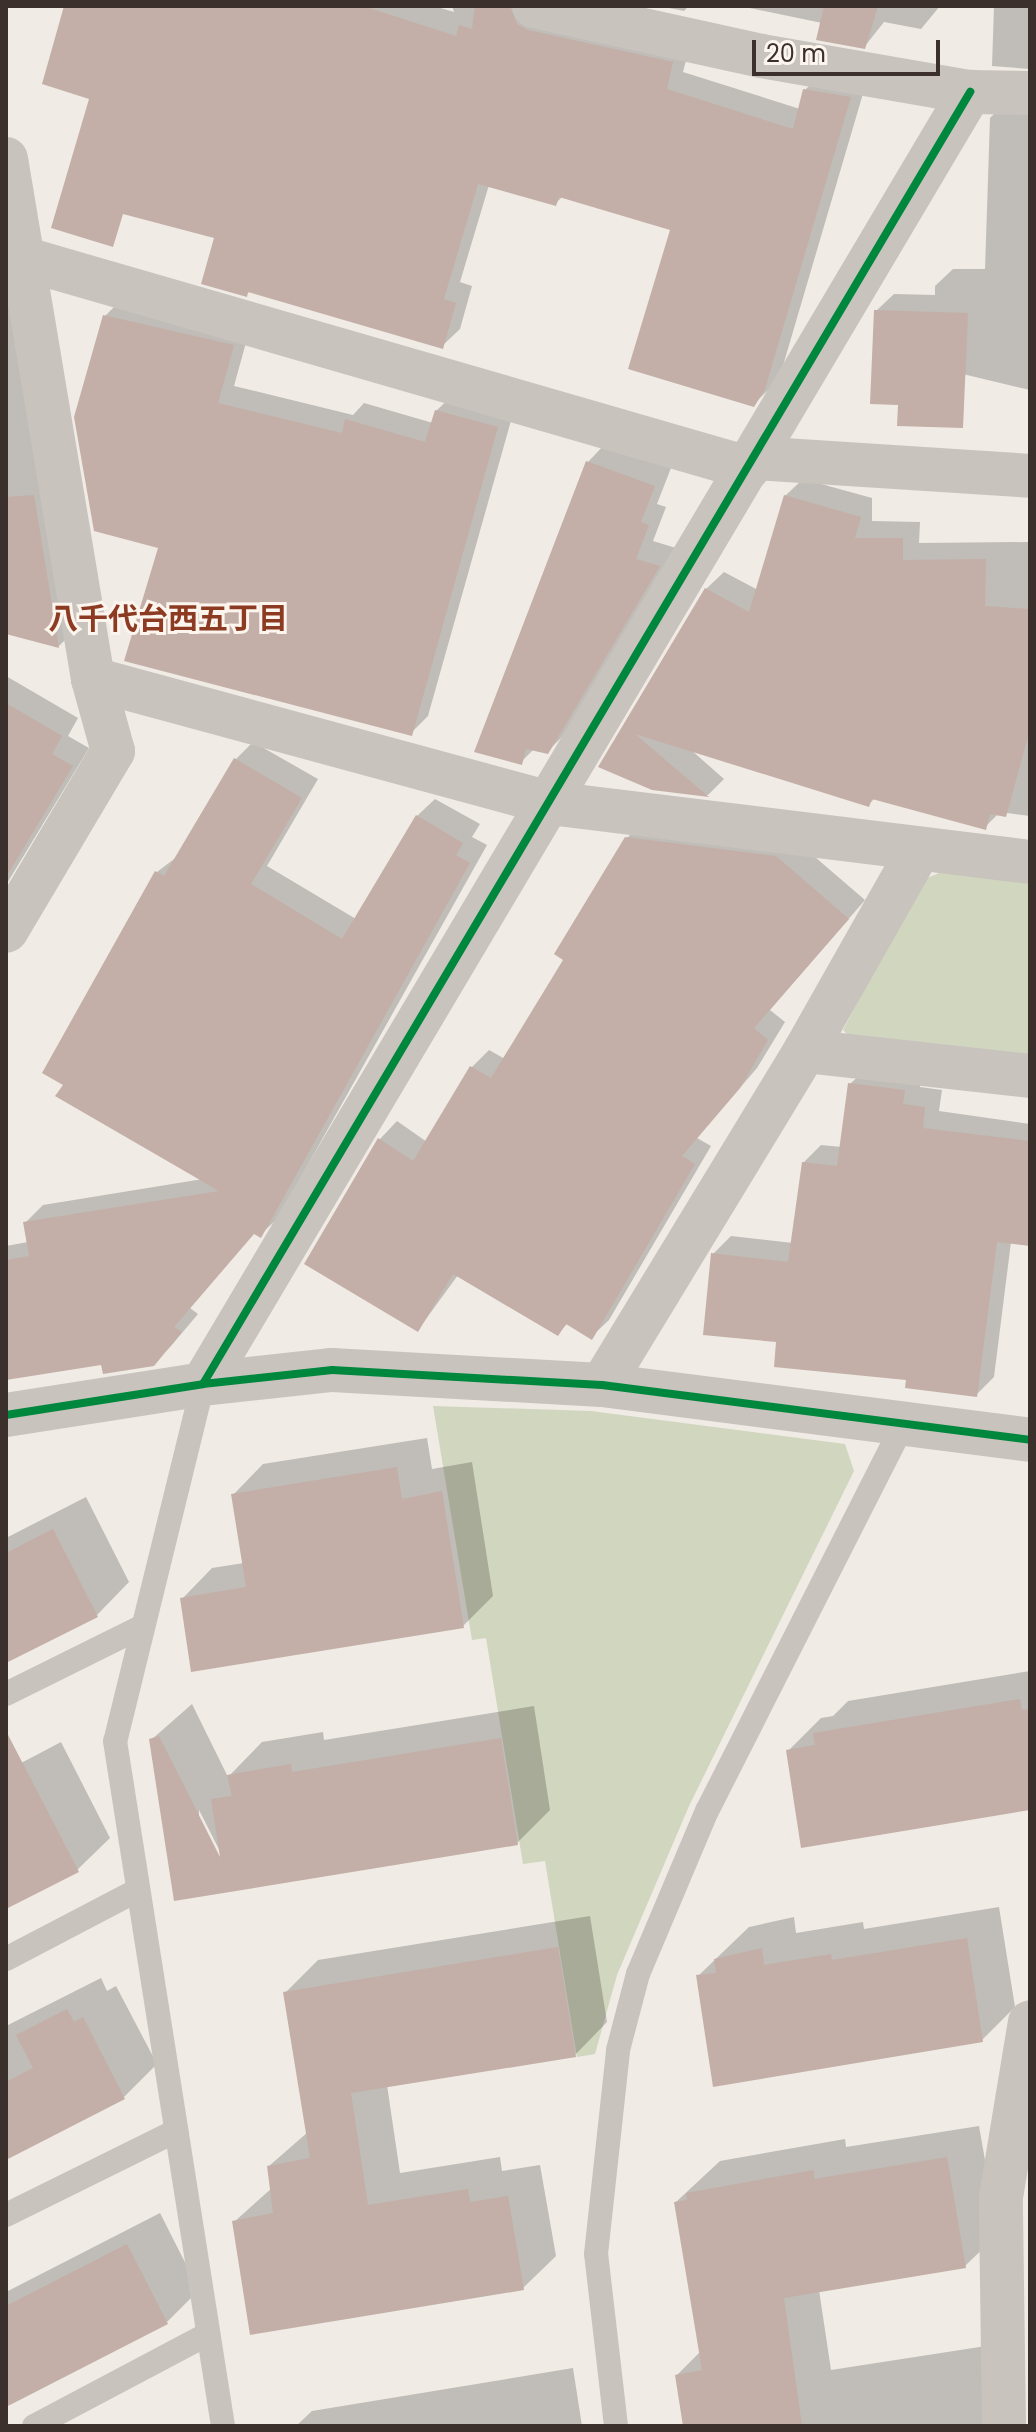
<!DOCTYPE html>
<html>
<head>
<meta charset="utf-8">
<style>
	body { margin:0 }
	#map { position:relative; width:1036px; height:2432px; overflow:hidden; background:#f0ebe5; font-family:Poppins,"Noto Sans JP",sans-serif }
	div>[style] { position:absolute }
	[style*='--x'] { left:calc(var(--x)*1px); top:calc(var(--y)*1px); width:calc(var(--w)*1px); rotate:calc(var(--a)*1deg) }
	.green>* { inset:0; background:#d1d6bf }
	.shadow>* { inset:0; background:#0003 }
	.building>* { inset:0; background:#c3afa7 }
	.service>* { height:24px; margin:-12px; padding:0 12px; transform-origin:12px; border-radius:12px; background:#c9c3be }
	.minor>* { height:44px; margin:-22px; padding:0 22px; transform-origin:22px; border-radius:22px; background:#c9c3be }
	.cycleway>* { height:8px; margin:-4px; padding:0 4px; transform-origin:4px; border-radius:4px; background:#00873e }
	span { translate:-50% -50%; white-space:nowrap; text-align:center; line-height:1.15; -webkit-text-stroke:6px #fbf5ee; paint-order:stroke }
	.neighbourhood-label { font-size:30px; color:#8c3b22; font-weight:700 }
	.frame { position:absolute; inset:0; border:8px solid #3b302b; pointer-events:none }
	.scale { position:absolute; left:752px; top:40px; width:188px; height:36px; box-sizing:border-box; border:4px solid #3b302b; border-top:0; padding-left:10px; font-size:24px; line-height:28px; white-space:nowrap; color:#3b302b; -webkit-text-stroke:6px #fbf5ee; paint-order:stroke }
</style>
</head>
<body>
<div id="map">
	<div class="green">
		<div style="clip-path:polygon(944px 871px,1030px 880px,1030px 1058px,853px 1040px,843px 1030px,922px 880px)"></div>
		<div style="clip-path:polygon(433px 1406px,591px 1411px,845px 1444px,854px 1471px,689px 1806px,617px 1975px,595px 2054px,577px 2057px,545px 1861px,523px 1864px,486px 1638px,472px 1640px)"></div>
	</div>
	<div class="shadow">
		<div style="clip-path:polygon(239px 6px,434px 6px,454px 12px,452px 6px,534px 6px,690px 45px,683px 72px,800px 109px,805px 90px,823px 72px,867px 80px,782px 369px,771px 387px,753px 405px,673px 228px,563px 196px,556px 203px,489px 185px,460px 282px,472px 286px,460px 329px,442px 346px,251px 290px,246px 295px,217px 236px)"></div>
		<div style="clip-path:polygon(659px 6px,689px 6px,684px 11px)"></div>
		<div style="clip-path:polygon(740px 6px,940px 6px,921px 29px,884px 22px,865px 46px,822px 23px)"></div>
		<div style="clip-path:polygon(994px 6px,1030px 6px,1030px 69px,992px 66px)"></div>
		<div style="clip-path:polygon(1008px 100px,1030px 101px,1030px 390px,875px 353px,876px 311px,894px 294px,935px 295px,935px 286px,953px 269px,985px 269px,990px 118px)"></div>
		<div style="clip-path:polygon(6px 211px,76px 629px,59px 646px,6px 632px)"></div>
		<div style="clip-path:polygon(122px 299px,250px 328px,234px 386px,353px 415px,364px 403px,433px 423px,436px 411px,454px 394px,514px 410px,428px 716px,411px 733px,160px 546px,104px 317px)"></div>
		<div style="clip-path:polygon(605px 444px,671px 468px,657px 504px,666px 507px,653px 541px,676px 548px,565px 734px,547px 752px,534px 749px,521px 762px,588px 462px)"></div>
		<div style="clip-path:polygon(803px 479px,872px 498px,872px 521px,920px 522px,919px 543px,1030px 542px,1030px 816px,1000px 812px,985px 827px,875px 798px,868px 805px,690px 749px,724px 779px,708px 795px,653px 788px,601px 766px,706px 589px,724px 572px,758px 590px,785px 496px)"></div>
		<div style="clip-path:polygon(6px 676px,78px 718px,68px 736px,89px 748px,6px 885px)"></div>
		<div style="clip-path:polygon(253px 742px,318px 779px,267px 866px,356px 919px,417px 816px,435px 799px,480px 824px,472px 837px,487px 845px,278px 1218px,260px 1235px,255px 1232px,190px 1308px,198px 1314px,171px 1346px,153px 1364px,103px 1363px,6px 1378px,6px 1246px,28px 1242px,25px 1223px,43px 1205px,203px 1179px,45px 1072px,157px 872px,178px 856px,236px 759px)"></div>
		<div style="clip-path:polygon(644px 821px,794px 839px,865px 900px,770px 1010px,785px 1022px,757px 1068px,697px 1138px,711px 1146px,609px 1320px,591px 1337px,568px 1323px,558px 1333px,458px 1275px,418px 1330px,306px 1263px,380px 1139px,397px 1121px,427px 1142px,472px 1067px,489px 1050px,505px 1059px,565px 959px,626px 839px)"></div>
		<div style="clip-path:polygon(868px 1067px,921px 1073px,920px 1087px,942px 1090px,939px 1111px,1030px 1124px,1030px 1244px,1011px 1242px,994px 1377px,976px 1395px,779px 1341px,713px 1254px,731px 1236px,793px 1243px,803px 1163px,821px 1145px,842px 1147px,850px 1084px)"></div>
		<div style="clip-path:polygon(427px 1438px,432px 1469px,472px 1462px,493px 1596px,463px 1626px,182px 1599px,212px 1568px,244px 1563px,233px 1495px,263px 1464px)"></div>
		<div style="clip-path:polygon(86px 1497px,129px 1582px,97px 1615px,6px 1661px,6px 1538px)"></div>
		<div style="clip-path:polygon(1030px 1671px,1030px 1808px,788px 1751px,821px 1718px,833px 1716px,848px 1701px)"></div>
		<div style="clip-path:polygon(evenodd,192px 1704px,228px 1777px,262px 1742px,323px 1732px,324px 1740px,534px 1706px,550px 1810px,517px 1843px,176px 1899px,151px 1740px,192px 1704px,199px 1810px,227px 1865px,223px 1867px,199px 1819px,199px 1810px)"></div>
		<div style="clip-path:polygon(61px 1742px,110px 1838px,77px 1870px,6px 1907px,6px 1771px)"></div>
		<div style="clip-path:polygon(999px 1907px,1015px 2007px,982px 2040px,698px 1976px,749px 1927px,794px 1917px,796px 1933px,863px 1922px,864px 1929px)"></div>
		<div style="clip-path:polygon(590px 1916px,607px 2022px,575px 2055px,387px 2085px,400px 2173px,500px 2157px,502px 2171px,540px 2165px,556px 2256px,523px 2288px,234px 2222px,272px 2188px,269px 2166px,308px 2132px,285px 1993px,318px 1960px)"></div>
		<div style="clip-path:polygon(101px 1978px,107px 1991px,116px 1986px,157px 2064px,124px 2097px,6px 2158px,6px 2026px)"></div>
		<div style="clip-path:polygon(979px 2126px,998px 2234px,965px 2266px,819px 2290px,831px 2370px,986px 2346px,999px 2426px,685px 2426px,677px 2375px,701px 2351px,676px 2202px,720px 2161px,845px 2139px,846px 2147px)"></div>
		<div style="clip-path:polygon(160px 2213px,199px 2290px,166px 2323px,6px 2405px,6px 2292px)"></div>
		<div style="clip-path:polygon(573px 2368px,582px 2426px,296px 2426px,312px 2411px)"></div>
	</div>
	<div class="building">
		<div style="clip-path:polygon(64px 6px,363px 6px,456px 36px,459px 25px,472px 29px,475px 6px,510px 6px,517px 24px,528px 30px,673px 62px,667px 89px,793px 129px,803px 89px,851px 97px,765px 389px,754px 407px,628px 369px,670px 230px,559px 197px,556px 206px,478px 184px,444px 299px,456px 303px,443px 349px,248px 292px,247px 297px,201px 284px,214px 238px,123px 214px,113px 247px,51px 228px,89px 99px,42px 84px)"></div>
		<div style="clip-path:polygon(824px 6px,878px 6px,865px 49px,816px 40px)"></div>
		<div style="clip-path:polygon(874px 310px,968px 313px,963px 428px,897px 426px,898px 405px,870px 404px)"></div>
		<div style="clip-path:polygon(103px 315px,234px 345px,218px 403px,342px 433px,345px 419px,425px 442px,435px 410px,498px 427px,412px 736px,124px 661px,158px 548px,94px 531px,74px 417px)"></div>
		<div style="clip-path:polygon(586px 461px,655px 486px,641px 522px,649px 525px,636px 559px,660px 566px,548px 754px,526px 749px,522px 765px,474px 752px)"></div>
		<div style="clip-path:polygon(34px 495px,59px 648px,6px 634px,6px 497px)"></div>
		<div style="clip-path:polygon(784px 495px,861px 517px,855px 538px,903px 538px,903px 560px,986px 559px,985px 606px,1030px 609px,1030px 729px,1006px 817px,990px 814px,986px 830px,872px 799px,869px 807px,635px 734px,709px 797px,652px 790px,598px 767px,705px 588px,749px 612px)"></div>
		<div style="clip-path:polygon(6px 703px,62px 736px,52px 754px,73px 766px,6px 877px)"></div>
		<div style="clip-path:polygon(234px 758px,302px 798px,251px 884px,342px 939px,416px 815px,463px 843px,456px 855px,470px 863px,261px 1238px,254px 1234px,174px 1327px,182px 1332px,154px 1366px,103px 1374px,101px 1365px,6px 1380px,6px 1260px,29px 1256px,23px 1222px,219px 1191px,55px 1096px,63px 1085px,42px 1073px,155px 871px,164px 876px)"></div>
		<div style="clip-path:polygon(625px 837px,776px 856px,849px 919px,754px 1028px,768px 1040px,740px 1088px,682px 1156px,695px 1164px,592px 1340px,566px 1324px,558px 1336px,453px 1274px,418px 1332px,304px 1264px,378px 1138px,413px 1161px,470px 1066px,491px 1078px,563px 960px,554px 954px)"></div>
		<div style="clip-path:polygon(848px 1083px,905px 1090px,903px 1104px,925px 1107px,923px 1128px,1030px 1141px,1030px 1246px,997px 1242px,977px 1397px,905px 1388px,906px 1380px,774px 1367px,776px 1342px,703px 1335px,711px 1253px,788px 1262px,802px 1162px,837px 1166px)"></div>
		<div style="clip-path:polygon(397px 1467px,402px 1499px,442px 1491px,464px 1628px,191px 1672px,180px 1598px,246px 1587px,231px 1494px)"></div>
		<div style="clip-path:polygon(53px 1529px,98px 1617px,6px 1663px,6px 1553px)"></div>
		<div style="clip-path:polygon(1020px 1699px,1022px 1710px,1030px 1709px,1030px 1810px,801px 1848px,786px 1750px,815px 1745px,813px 1733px)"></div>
		<div style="clip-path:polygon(6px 1731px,79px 1872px,6px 1909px)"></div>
		<div style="clip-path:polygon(159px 1736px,220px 1857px,211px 1799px,232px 1796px,227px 1775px,291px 1764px,292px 1772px,501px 1738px,518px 1845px,174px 1901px,149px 1739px)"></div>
		<div style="clip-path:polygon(967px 1938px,983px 2042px,713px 2087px,696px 1975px,716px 1973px,714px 1959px,762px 1948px,764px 1965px,831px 1954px,832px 1960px)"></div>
		<div style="clip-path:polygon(558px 1947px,576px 2057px,351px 2093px,368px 2205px,468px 2189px,470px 2202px,508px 2196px,524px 2290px,250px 2335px,232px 2221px,273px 2213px,267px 2166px,310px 2158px,283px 1992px)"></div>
		<div style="clip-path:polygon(67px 2009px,74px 2022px,83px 2017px,125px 2099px,6px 2160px,6px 2082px,33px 2068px,16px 2035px)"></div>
		<div style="clip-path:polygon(947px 2157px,966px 2268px,784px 2298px,802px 2426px,683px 2426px,675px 2375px,702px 2370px,674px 2202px,687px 2200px,686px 2193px,814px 2170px,814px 2179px)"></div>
		<div style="clip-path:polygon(127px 2244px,168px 2324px,6px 2407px,6px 2306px)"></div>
	</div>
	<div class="service">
		<div style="--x:203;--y:1384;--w:368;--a:103.8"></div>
		<div style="--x:115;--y:1741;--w:693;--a:81.04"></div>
		<div style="--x:6;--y:1694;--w:153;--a:-26.4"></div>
		<div style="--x:6;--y:1959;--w:149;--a:-27.6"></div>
		<div style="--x:6;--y:2215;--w:190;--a:-26.3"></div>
		<div style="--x:34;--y:2426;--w:197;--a:-27.9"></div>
		<div style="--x:616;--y:2426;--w:173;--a:-96.6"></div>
		<div style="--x:596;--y:2254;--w:205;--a:-83.8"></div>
		<div style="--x:618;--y:2050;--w:79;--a:-75.3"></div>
		<div style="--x:638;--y:1974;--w:177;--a:-67.1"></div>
		<div style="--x:707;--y:1811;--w:434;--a:-63.1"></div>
	</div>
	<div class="minor">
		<div style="--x:534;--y:6;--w:232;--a:12.4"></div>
		<div style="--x:761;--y:56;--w:212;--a:9.8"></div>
		<div style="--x:970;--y:92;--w:60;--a:1"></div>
		<div style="--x:6;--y:159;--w:527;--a:80.5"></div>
		<div style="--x:93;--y:679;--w:75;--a:74.5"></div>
		<div style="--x:113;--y:751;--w:209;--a:120.7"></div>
		<div style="--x:22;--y:258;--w:756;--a:16.13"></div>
		<div style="--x:754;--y:458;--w:277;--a:3.7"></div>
		<div style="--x:93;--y:679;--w:474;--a:15.2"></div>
		<div style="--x:550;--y:803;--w:484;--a:7"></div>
		<div style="--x:805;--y:1051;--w:226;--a:6.3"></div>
		<div style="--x:203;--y:1384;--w:1503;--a:-59.3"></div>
		<div style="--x:602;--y:1385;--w:391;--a:-58.7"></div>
		<div style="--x:805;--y:1051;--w:230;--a:-60.5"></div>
		<div style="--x:6;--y:1415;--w:199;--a:-8.9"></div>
		<div style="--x:203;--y:1384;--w:130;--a:-6.2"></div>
		<div style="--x:332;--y:1370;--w:270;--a:3.2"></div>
		<div style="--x:602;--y:1385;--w:432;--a:7.3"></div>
		<div style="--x:1004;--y:2426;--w:229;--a:-90.8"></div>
		<div style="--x:1001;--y:2197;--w:177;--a:-80.6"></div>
	</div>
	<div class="cycleway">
		<div style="--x:203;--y:1384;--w:1503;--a:-59.3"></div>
		<div style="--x:6;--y:1415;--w:199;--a:-8.9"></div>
		<div style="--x:203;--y:1384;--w:130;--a:-6.2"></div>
		<div style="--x:332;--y:1370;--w:270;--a:3.2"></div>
		<div style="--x:602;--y:1385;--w:432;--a:7.3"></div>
	</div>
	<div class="neighbourhood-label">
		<span style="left:168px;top:619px">八千代台西五丁目</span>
	</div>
	<div class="frame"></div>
	<div class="scale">20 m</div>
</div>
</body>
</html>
